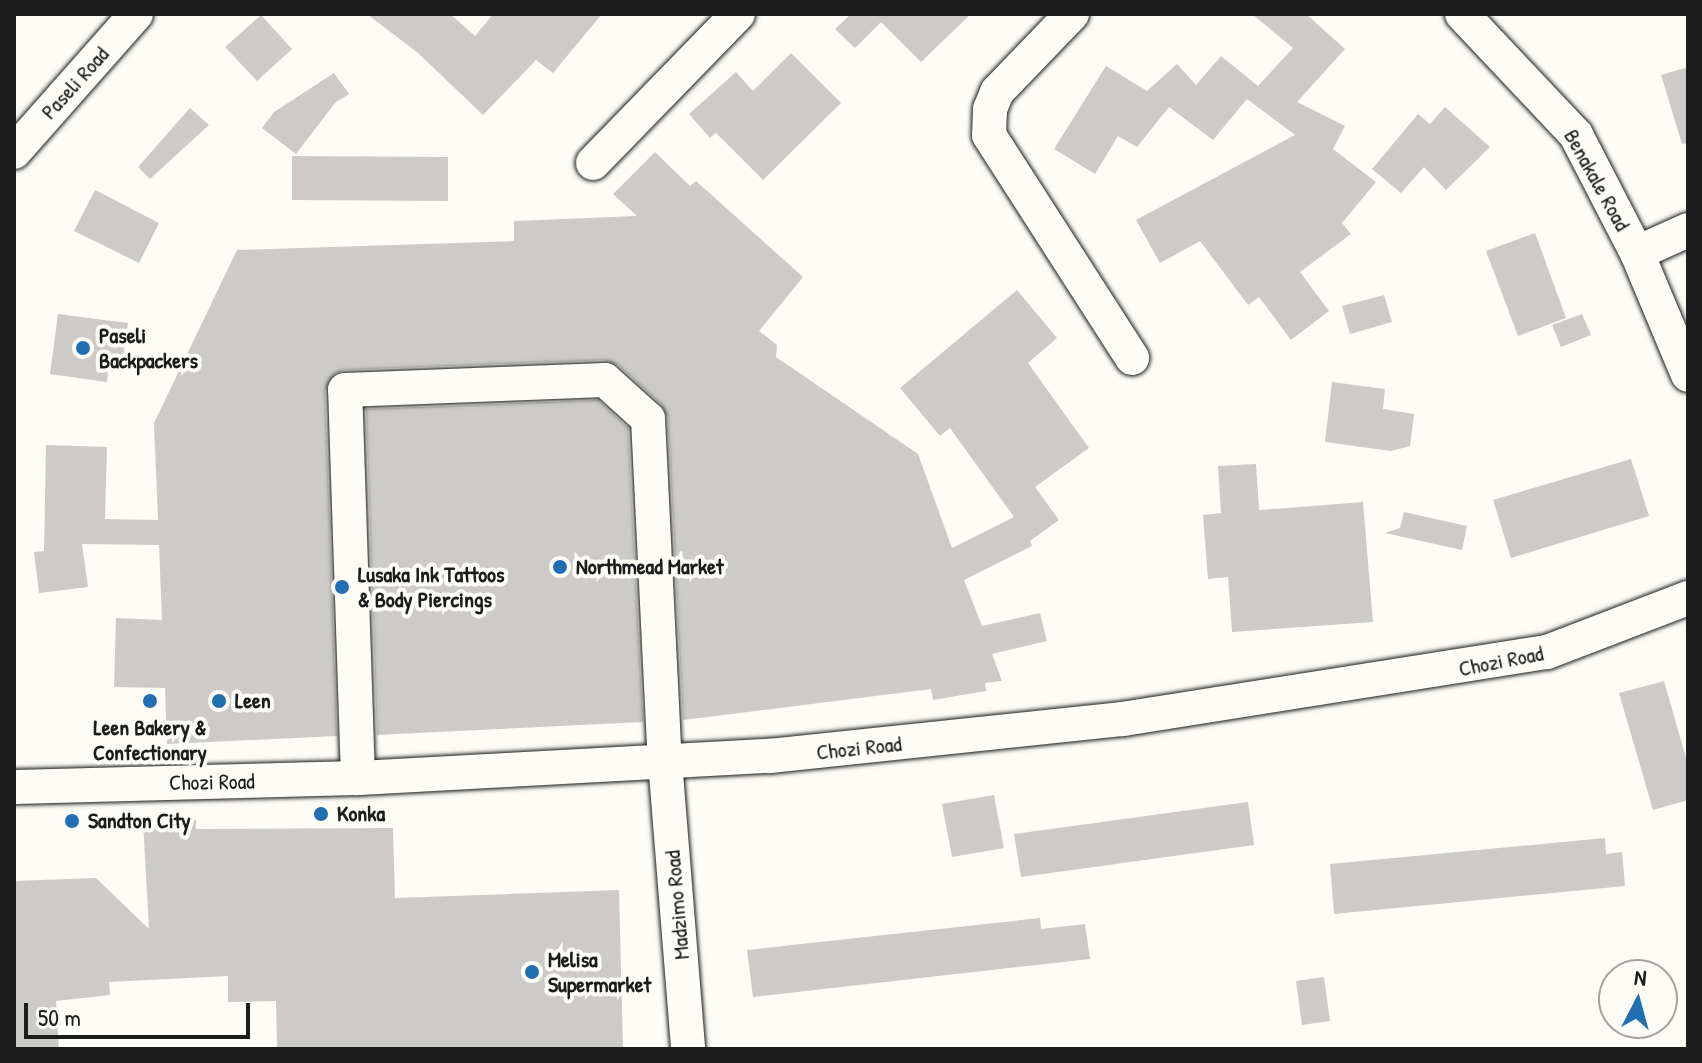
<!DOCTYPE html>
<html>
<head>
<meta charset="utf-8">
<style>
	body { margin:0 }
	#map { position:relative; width:1702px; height:1063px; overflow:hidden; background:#fdfcf7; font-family:"Patrick Hand",sans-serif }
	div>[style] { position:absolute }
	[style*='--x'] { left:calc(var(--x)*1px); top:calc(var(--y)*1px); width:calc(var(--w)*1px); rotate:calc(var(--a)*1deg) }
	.building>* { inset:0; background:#cccbc8 }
	.roads { filter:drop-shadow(0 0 2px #1c1c1c) drop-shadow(0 0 2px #1c1c1c) }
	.minor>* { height:34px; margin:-17px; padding:0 17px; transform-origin:17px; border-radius:17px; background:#fdfcf7 }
	.dots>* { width:22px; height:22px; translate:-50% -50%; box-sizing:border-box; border:4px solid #fdfcf7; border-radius:50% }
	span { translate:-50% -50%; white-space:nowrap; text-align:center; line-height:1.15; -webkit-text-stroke:8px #fdfcf7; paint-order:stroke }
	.street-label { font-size:22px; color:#1c1c1c }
	.poi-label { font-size:22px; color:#1c1c1c; font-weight:700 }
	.left { translate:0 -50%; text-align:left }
	.frame { position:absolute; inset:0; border:16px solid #1c1c1c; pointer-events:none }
	.north { position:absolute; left:1598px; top:959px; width:80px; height:80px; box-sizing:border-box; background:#fdfcf7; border:2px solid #a3a29f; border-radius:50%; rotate:6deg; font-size:22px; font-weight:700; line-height:32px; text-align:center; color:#1c1c1c }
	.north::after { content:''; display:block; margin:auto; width:28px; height:36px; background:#1f6fb2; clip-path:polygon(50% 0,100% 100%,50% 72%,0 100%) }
	.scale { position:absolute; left:24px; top:1003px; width:226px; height:36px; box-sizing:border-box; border:4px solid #1c1c1c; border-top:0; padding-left:10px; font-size:24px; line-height:28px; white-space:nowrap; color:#1c1c1c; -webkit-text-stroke:6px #fdfcf7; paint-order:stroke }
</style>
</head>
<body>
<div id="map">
	<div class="building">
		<div style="clip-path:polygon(367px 14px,450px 14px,475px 36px,493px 14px,602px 14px,553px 73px,536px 60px,483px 115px,418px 53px)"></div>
		<div style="clip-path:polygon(851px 14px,971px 14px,921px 62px,881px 22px,855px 48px,835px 29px)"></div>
		<div style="clip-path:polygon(1252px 14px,1306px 14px,1345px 49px,1297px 102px,1345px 126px,1333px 149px,1376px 182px,1342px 223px,1351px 234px,1300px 272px,1329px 311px,1291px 340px,1259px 297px,1248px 305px,1200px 241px,1160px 263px,1136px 220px,1295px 135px,1247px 99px,1213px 140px,1169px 107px,1137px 147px,1118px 136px,1095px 174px,1054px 149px,1106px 66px,1147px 91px,1177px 64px,1196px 85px,1221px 56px,1258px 86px,1293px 48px)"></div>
		<div style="clip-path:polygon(261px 15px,292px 49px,257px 81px,225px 47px)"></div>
		<div style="clip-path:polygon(791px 53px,841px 103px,763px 180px,716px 133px,710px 138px,689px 114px,736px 72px,753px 91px)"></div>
		<div style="clip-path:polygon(1688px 67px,1688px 143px,1682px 144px,1661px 75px)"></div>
		<div style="clip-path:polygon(334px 73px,349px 94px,335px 103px,296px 154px,262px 128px,274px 112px)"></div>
		<div style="clip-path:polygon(1445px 107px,1490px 147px,1446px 190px,1424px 167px,1401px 193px,1372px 169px,1418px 114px,1430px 124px)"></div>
		<div style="clip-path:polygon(190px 108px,209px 125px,150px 179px,138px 167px)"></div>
		<div style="clip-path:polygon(655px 152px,690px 186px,696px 181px,803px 277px,759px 331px,777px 345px,776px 357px,918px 454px,952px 548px,1014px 517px,950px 428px,940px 436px,900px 388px,1017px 290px,1057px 338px,1028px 363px,1089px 448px,1035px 487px,1059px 520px,1030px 541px,1032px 546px,964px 580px,982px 626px,1040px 613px,1047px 641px,992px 654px,1002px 681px,985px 683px,986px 691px,933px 700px,931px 689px,683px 720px,668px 418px,661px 404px,618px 365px,604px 360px,344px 370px,334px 374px,325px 391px,337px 736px,167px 744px,165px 688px,114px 687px,116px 618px,162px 620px,159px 545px,82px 544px,88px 587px,39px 593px,34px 552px,44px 551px,46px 445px,107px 447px,105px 519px,158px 520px,154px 423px,237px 250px,514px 241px,514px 221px,637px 216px,613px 194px)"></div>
		<div style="clip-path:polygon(292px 156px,448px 157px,448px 201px,292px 200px)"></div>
		<div style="clip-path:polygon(95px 190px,159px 223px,139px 263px,74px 231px)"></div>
		<div style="clip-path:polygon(1535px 233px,1566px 318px,1518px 336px,1486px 251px)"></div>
		<div style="clip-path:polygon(1384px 295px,1392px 322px,1350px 334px,1342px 306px)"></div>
		<div style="clip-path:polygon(58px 314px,128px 323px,122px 365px,109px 363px,107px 382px,50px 374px)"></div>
		<div style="clip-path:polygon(1582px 314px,1591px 335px,1561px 347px,1552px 325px)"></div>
		<div style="clip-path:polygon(1332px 382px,1385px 389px,1383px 409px,1414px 414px,1410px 446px,1391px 451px,1325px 442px)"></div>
		<div style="clip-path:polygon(598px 400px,628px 428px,643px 722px,377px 735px,366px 409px)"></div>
		<div style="clip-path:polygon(1631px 459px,1649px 516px,1511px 558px,1493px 500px)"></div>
		<div style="clip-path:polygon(1256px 464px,1259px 510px,1363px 502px,1373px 622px,1232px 632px,1228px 577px,1208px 579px,1203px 515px,1221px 513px,1218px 466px)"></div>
		<div style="clip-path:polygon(1404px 512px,1467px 526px,1462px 550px,1385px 533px,1400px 528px)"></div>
		<div style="clip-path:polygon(1664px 681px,1688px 765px,1688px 800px,1653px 810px,1619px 693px)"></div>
		<div style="clip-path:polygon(994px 795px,1004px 848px,952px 857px,942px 804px)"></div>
		<div style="clip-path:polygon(1248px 802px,1254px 845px,1021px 877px,1014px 834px)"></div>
		<div style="clip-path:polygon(196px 820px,196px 829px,393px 828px,395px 898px,619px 890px,623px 1048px,277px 1049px,276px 1001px,228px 1002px,228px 976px,109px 982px,110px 995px,56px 1001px,59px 1049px,14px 1049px,14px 881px,96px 878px,149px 929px,143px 822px)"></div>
		<div style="clip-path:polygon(1605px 838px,1606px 854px,1622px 852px,1625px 886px,1334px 914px,1330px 864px)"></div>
		<div style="clip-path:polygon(1040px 918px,1041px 929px,1085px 924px,1090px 959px,753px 997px,747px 950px)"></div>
		<div style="clip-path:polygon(1324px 977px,1330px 1021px,1302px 1025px,1296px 981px)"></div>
	</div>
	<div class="roads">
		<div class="minor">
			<div style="--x:1072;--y:14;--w:108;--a:133.9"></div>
			<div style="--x:997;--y:92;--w:18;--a:112"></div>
			<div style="--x:990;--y:109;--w:26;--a:92"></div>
			<div style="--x:989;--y:135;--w:265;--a:57.3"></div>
			<div style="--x:1462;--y:14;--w:166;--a:46.7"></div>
			<div style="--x:1576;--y:135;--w:133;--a:62.7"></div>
			<div style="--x:1637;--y:253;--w:132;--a:67.3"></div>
			<div style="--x:14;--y:152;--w:184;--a:-48.5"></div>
			<div style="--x:593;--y:163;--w:208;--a:-45.8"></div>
			<div style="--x:1637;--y:253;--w:56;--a:-24.3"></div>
			<div style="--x:358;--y:778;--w:388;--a:-91.9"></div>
			<div style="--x:345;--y:390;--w:260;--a:-2.2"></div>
			<div style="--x:605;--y:380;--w:58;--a:42.2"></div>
			<div style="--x:648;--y:419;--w:342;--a:87.2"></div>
			<div style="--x:665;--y:761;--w:289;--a:85.4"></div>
			<div style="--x:14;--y:787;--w:344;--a:-1.5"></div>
			<div style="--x:358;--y:778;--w:413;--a:-3.1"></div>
			<div style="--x:770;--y:756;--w:355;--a:-6"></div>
			<div style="--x:1123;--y:719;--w:429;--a:-9"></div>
			<div style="--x:1547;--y:652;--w:151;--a:-21"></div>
		</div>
	</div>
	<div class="dots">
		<div style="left:83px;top:348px;background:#1f6fb2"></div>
		<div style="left:560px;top:567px;background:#1f6fb2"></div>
		<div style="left:342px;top:587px;background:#1f6fb2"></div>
		<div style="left:150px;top:701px;background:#1f6fb2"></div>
		<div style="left:219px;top:701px;background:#1f6fb2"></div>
		<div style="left:321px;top:814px;background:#1f6fb2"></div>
		<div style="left:72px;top:821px;background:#1f6fb2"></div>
		<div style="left:532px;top:972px;background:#1f6fb2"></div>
	</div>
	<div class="street-label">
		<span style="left:75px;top:83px;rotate:-48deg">Paseli Road</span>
		<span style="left:1597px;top:180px;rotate:61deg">Benakale Road</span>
		<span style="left:1501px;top:661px;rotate:-11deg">Chozi Road</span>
		<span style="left:859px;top:748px;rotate:-6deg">Chozi Road</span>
		<span style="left:212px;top:782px;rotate:-1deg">Chozi Road</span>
		<span style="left:677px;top:905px;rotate:-95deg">Madzimo Road</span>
	</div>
	<div class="poi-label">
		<span class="left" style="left:99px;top:348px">Paseli<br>Backpackers</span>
		<span class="left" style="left:576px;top:567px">Northmead Market</span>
		<span class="left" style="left:358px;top:587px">Lusaka Ink Tattoos<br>&amp; Body Piercings</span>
		<span class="left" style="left:235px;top:701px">Leen</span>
		<span style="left:150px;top:740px">Leen Bakery &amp;<br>Confectionary</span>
		<span class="left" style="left:337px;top:814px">Konka</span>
		<span class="left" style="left:88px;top:821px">Sandton City</span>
		<span class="left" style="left:548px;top:972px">Melisa<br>Supermarket</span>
	</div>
	<div class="frame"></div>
	<div class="north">N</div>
	<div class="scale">50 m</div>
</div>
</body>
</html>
